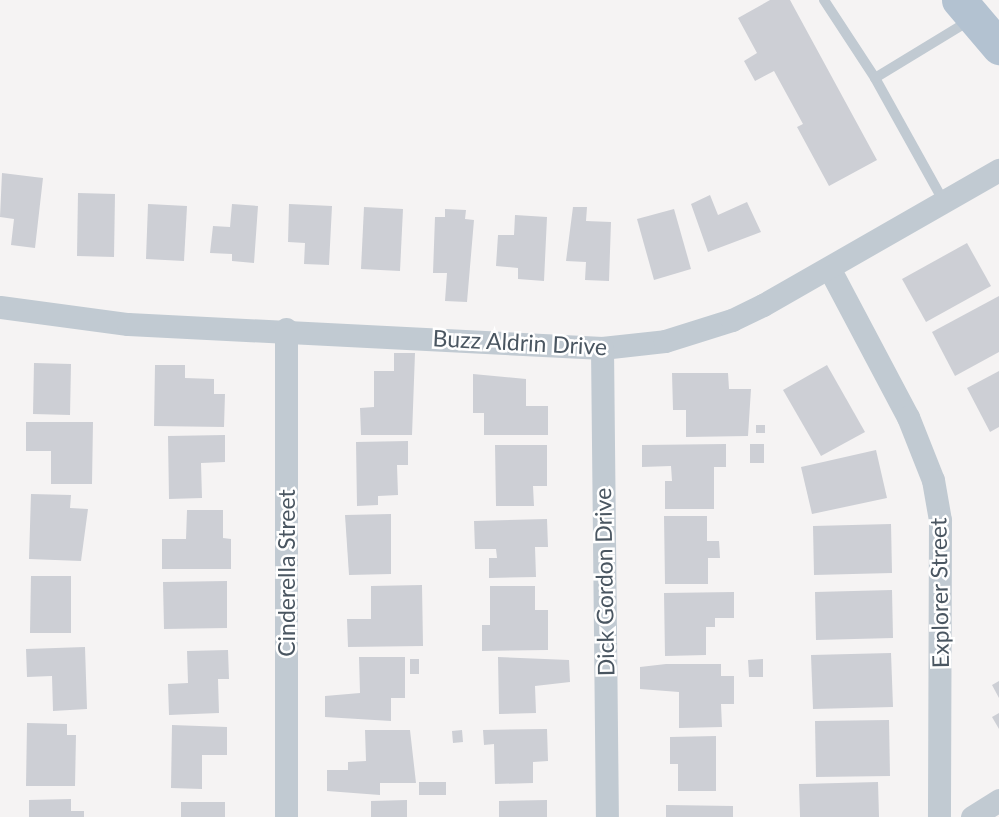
<!DOCTYPE html>
<html>
<head>
<meta charset="utf-8">
<style>
	body { margin:0 }
	#map { position:relative; width:999px; height:817px; overflow:hidden; background:#f5f3f3; font-family:Lato,sans-serif }
	div>[style] { position:absolute }
	[style*='--x'] { left:calc(var(--x)*1px); top:calc(var(--y)*1px); width:calc(var(--w)*1px); rotate:calc(var(--a)*1deg) }
	.building>* { inset:0; background:#cdcfd5 }
	.service>* { height:10px; margin:-5px; padding:0 5px; transform-origin:5px; border-radius:5px; background:#c1cad2 }
	.minor>* { height:23px; margin:-11.5px; padding:0 11.5px; transform-origin:11.5px; border-radius:11.5px; background:#c1cad2 }
	.primary>* { height:35px; margin:-17.5px; padding:0 17.5px; transform-origin:17.5px; border-radius:17.5px; background:#b3c2d1 }
	span { translate:-50% -50%; white-space:nowrap; text-align:center; line-height:1.15; -webkit-text-stroke:5px #fff; paint-order:stroke }
	.street-label { font-size:23px; color:#4a5661 }
</style>
</head>
<body>
<div id="map">
	<div class="building">
		<div style="clip-path:polygon(770px 0,790px 0,877px 160px,829px 186px,797px 127px,803px 124px,774px 71px,755px 81px,744px 61px,757px 53px,738px 18px)"></div>
		<div style="clip-path:polygon(2px 173px,43px 178px,35px 248px,11px 245px,14px 219px,0 217px)"></div>
		<div style="clip-path:polygon(78px 193px,115px 194px,114px 257px,77px 256px)"></div>
		<div style="clip-path:polygon(710px 195px,718px 215px,747px 202px,761px 232px,708px 252px,691px 204px)"></div>
		<div style="clip-path:polygon(148px 204px,187px 206px,184px 261px,146px 259px)"></div>
		<div style="clip-path:polygon(232px 204px,258px 206px,254px 263px,232px 261px,232px 254px,210px 253px,213px 226px,230px 227px)"></div>
		<div style="clip-path:polygon(289px 204px,332px 206px,329px 265px,304px 264px,305px 243px,288px 242px)"></div>
		<div style="clip-path:polygon(364px 207px,403px 209px,400px 271px,361px 269px)"></div>
		<div style="clip-path:polygon(573px 207px,587px 207px,586px 221px,611px 222px,609px 281px,585px 280px,586px 262px,566px 261px)"></div>
		<div style="clip-path:polygon(445px 209px,466px 210px,465px 219px,474px 220px,467px 302px,445px 301px,447px 273px,433px 273px,435px 217px,445px 217px)"></div>
		<div style="clip-path:polygon(674px 209px,691px 269px,654px 280px,637px 219px)"></div>
		<div style="clip-path:polygon(515px 215px,547px 217px,544px 281px,518px 279px,518px 268px,496px 266px,498px 235px,514px 235px)"></div>
		<div style="clip-path:polygon(967px 243px,991px 286px,926px 322px,902px 279px)"></div>
		<div style="clip-path:polygon(999px 296px,999px 352px,955px 376px,932px 332px)"></div>
		<div style="clip-path:polygon(394px 353px,415px 353px,412px 435px,361px 435px,360px 408px,374px 407px,374px 371px,394px 371px)"></div>
		<div style="clip-path:polygon(34px 363px,71px 364px,70px 415px,33px 414px)"></div>
		<div style="clip-path:polygon(155px 365px,185px 365px,185px 378px,214px 379px,214px 394px,225px 394px,224px 427px,154px 426px)"></div>
		<div style="clip-path:polygon(827px 365px,865px 432px,821px 456px,783px 390px)"></div>
		<div style="clip-path:polygon(999px 371px,999px 427px,990px 432px,967px 388px)"></div>
		<div style="clip-path:polygon(672px 373px,728px 373px,729px 389px,751px 389px,748px 436px,686px 437px,686px 410px,673px 410px)"></div>
		<div style="clip-path:polygon(473px 374px,526px 379px,526px 406px,548px 406px,548px 435px,484px 435px,484px 413px,473px 413px)"></div>
		<div style="clip-path:polygon(26px 422px,93px 422px,92px 484px,51px 484px,51px 451px,26px 451px)"></div>
		<div style="clip-path:polygon(756px 425px,765px 425px,765px 433px,756px 433px)"></div>
		<div style="clip-path:polygon(225px 435px,225px 462px,201px 463px,202px 498px,169px 499px,168px 436px)"></div>
		<div style="clip-path:polygon(408px 441px,408px 465px,397px 465px,398px 495px,378px 496px,378px 505px,357px 506px,356px 442px)"></div>
		<div style="clip-path:polygon(726px 444px,726px 467px,714px 467px,714px 509px,665px 509px,665px 481px,672px 481px,671px 466px,642px 467px,642px 445px)"></div>
		<div style="clip-path:polygon(750px 444px,764px 444px,764px 463px,750px 463px)"></div>
		<div style="clip-path:polygon(495px 445px,547px 445px,547px 486px,533px 486px,534px 506px,496px 506px)"></div>
		<div style="clip-path:polygon(876px 450px,887px 498px,812px 514px,801px 467px)"></div>
		<div style="clip-path:polygon(31px 494px,71px 495px,70px 508px,88px 509px,81px 561px,29px 559px)"></div>
		<div style="clip-path:polygon(187px 510px,223px 510px,223px 538px,231px 539px,231px 569px,162px 569px,162px 539px,186px 539px)"></div>
		<div style="clip-path:polygon(391px 514px,391px 574px,349px 575px,345px 515px)"></div>
		<div style="clip-path:polygon(664px 516px,707px 516px,707px 541px,719px 541px,720px 558px,708px 558px,708px 584px,665px 584px)"></div>
		<div style="clip-path:polygon(547px 519px,548px 547px,535px 547px,536px 577px,489px 578px,489px 558px,497px 558px,496px 549px,475px 549px,474px 521px)"></div>
		<div style="clip-path:polygon(891px 524px,892px 573px,814px 575px,813px 526px)"></div>
		<div style="clip-path:polygon(31px 576px,71px 576px,71px 633px,30px 633px)"></div>
		<div style="clip-path:polygon(227px 581px,227px 628px,164px 629px,163px 582px)"></div>
		<div style="clip-path:polygon(422px 585px,423px 646px,348px 647px,347px 619px,371px 619px,371px 586px)"></div>
		<div style="clip-path:polygon(490px 586px,535px 586px,535px 610px,548px 610px,548px 650px,482px 651px,482px 625px,490px 625px)"></div>
		<div style="clip-path:polygon(892px 590px,893px 638px,816px 640px,815px 592px)"></div>
		<div style="clip-path:polygon(734px 592px,734px 618px,715px 618px,715px 627px,706px 627px,706px 655px,665px 656px,664px 593px)"></div>
		<div style="clip-path:polygon(85px 647px,87px 709px,53px 711px,52px 676px,27px 677px,26px 649px)"></div>
		<div style="clip-path:polygon(228px 650px,229px 679px,218px 679px,219px 713px,169px 715px,168px 684px,188px 683px,187px 651px)"></div>
		<div style="clip-path:polygon(891px 653px,893px 707px,813px 709px,811px 655px)"></div>
		<div style="clip-path:polygon(359px 657px,405px 657px,405px 698px,391px 698px,391px 721px,325px 717px,325px 696px,360px 693px)"></div>
		<div style="clip-path:polygon(498px 657px,569px 660px,570px 682px,535px 686px,536px 713px,499px 714px)"></div>
		<div style="clip-path:polygon(410px 659px,419px 659px,419px 674px,410px 674px)"></div>
		<div style="clip-path:polygon(763px 659px,763px 677px,749px 677px,748px 660px)"></div>
		<div style="clip-path:polygon(666px 664px,721px 664px,721px 676px,734px 676px,734px 704px,721px 704px,722px 727px,679px 728px,679px 692px,640px 689px,640px 667px)"></div>
		<div style="clip-path:polygon(999px 681px,999px 698px,992px 685px)"></div>
		<div style="clip-path:polygon(999px 713px,999px 729px,992px 717px)"></div>
		<div style="clip-path:polygon(889px 720px,890px 776px,816px 777px,815px 721px)"></div>
		<div style="clip-path:polygon(27px 723px,67px 724px,67px 735px,76px 735px,75px 786px,26px 786px)"></div>
		<div style="clip-path:polygon(172px 725px,227px 727px,227px 755px,202px 755px,202px 789px,171px 788px)"></div>
		<div style="clip-path:polygon(547px 729px,548px 761px,533px 762px,533px 783px,495px 784px,494px 744px,484px 745px,483px 730px)"></div>
		<div style="clip-path:polygon(365px 730px,410px 730px,416px 783px,380px 783px,380px 795px,327px 791px,327px 770px,348px 770px,348px 762px,366px 761px)"></div>
		<div style="clip-path:polygon(462px 730px,463px 742px,453px 743px,452px 731px)"></div>
		<div style="clip-path:polygon(716px 736px,716px 791px,678px 791px,678px 764px,670px 764px,670px 737px)"></div>
		<div style="clip-path:polygon(419px 782px,446px 782px,446px 795px,419px 795px)"></div>
		<div style="clip-path:polygon(878px 782px,879px 817px,800px 817px,799px 784px)"></div>
		<div style="clip-path:polygon(71px 799px,71px 811px,84px 811px,84px 817px,29px 817px,29px 800px)"></div>
		<div style="clip-path:polygon(407px 800px,407px 817px,371px 817px,371px 801px)"></div>
		<div style="clip-path:polygon(547px 800px,547px 817px,499px 817px,499px 801px)"></div>
		<div style="clip-path:polygon(181px 802px,225px 802px,225px 817px,181px 817px)"></div>
		<div style="clip-path:polygon(666px 805px,733px 806px,733px 817px,666px 817px)"></div>
	</div>
	<div class="service">
		<div style="--x:824;--y:0;--w:93;--a:56.8"></div>
		<div style="--x:875;--y:78;--w:142;--a:60.9"></div>
		<div style="--x:875;--y:78;--w:114;--a:-31.3"></div>
	</div>
	<div class="minor">
		<div style="--x:829;--y:268;--w:169;--a:62.1"></div>
		<div style="--x:908;--y:417;--w:68;--a:68.4"></div>
		<div style="--x:933;--y:480;--w:41;--a:80.1"></div>
		<div style="--x:940;--y:520;--w:297;--a:90.2"></div>
		<div style="--x:0;--y:307;--w:129;--a:7.6"></div>
		<div style="--x:128;--y:324;--w:475;--a:2.9"></div>
		<div style="--x:602;--y:348;--w:63;--a:-6.3"></div>
		<div style="--x:665;--y:341;--w:70;--a:-17.4"></div>
		<div style="--x:732;--y:320;--w:34;--a:-26"></div>
		<div style="--x:763;--y:305;--w:272;--a:-29.8"></div>
		<div style="--x:602;--y:348;--w:469;--a:89.4"></div>
		<div style="--x:286;--y:817;--w:488;--a:-90"></div>
		<div style="--x:972;--y:817;--w:32;--a:-32"></div>
	</div>
	<div class="primary">
		<div style="--x:959;--y:0;--w:62;--a:49.6"></div>
	</div>
	<div class="street-label">
		<span style="left:520px;top:342px;rotate:3deg">Buzz Aldrin Drive</span>
		<span style="left:286px;top:573px;rotate:-90deg">Cinderella Street</span>
		<span style="left:604px;top:582px;rotate:-91deg">Dick Gordon Drive</span>
		<span style="left:939px;top:593px;rotate:-91deg">Explorer Street</span>
	</div>
</div>
</body>
</html>
